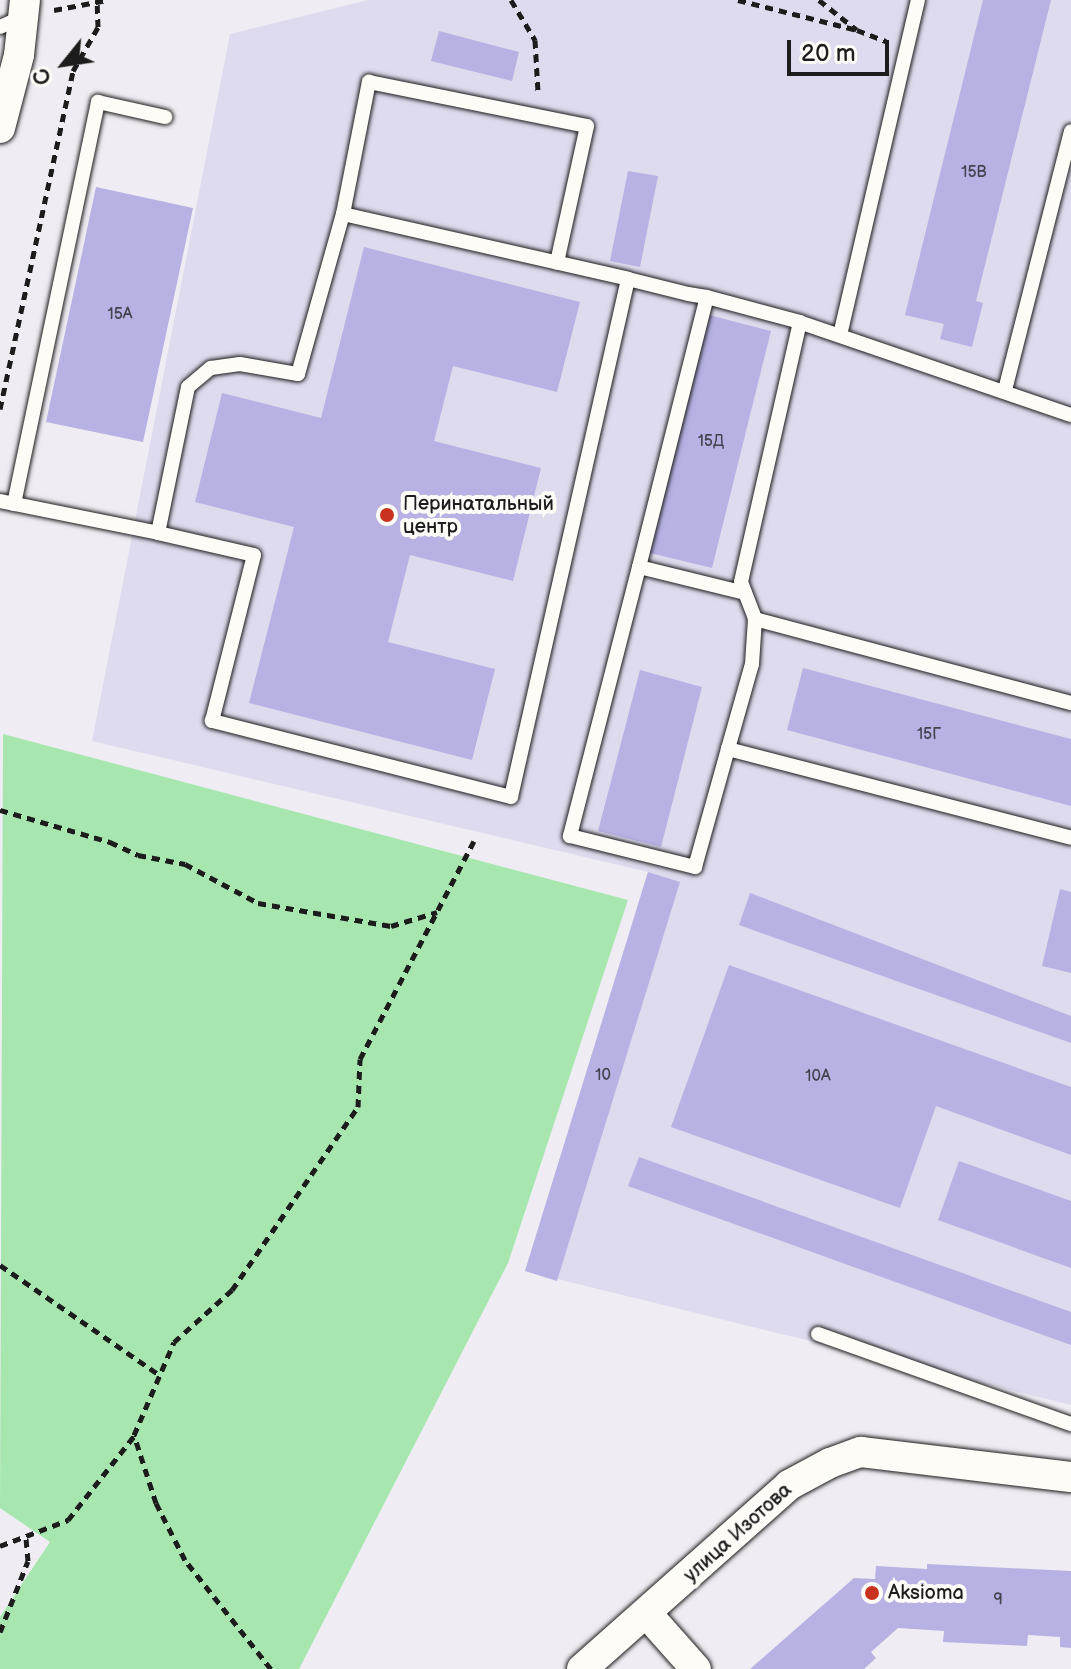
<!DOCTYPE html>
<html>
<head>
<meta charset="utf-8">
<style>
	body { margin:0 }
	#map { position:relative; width:1071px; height:1669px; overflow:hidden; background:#efedf3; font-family:"Balsamiq Sans",sans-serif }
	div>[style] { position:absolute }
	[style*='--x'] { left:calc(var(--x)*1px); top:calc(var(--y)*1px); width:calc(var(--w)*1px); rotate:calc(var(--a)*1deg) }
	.built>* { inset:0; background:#dedbee }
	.green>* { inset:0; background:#a7e7af }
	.building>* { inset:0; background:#b7b2e3 }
	.path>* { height:5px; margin-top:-2.5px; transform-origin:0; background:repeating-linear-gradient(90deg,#1c1c1c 0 8px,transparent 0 14px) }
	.roads { filter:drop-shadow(0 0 2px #1c1c1c) drop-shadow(0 0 2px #1c1c1c) }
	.lane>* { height:14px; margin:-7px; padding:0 7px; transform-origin:7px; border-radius:7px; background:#fdfcf7 }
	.street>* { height:30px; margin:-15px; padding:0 15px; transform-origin:15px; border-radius:15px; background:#fdfcf7 }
	.dots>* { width:22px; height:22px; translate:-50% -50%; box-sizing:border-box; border:4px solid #fdfcf7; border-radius:50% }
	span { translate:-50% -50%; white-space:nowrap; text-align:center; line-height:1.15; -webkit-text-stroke:8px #fdfcf7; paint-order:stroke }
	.number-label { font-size:16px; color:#43424e }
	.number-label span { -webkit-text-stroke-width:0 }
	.poi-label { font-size:20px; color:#1c1c1c }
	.left { translate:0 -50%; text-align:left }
	.street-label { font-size:20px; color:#1c1c1c }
	.north { position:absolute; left:24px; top:24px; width:80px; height:80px; -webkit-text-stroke:6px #fdfcf7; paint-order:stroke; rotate:240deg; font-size:22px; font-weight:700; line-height:32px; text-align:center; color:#1c1c1c }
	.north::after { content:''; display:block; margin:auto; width:28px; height:36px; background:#1c1c1c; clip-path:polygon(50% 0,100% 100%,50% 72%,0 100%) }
	.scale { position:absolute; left:787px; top:40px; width:102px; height:36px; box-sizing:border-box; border:4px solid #1c1c1c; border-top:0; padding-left:10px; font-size:24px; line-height:28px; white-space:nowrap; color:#1c1c1c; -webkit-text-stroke:6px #fdfcf7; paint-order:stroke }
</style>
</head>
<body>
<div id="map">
	<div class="built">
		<div style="clip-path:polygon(368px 0,1071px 0,1071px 1405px,525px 1271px,648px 872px,92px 741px,230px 34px)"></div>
	</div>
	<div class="green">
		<div style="clip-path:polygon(3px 734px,628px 900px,508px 1263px,299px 1669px,0 1669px,0 1617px,50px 1542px,0 1508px)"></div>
	</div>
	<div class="building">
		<div style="clip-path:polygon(983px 0,1051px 0,976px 301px,983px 303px,972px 347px,940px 339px,944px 324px,905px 315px)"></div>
		<div style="clip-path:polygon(439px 31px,519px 52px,512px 81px,431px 61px)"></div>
		<div style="clip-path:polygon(628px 171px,658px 176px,640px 267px,610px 261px)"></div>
		<div style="clip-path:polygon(96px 187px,193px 208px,143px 442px,46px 422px)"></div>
		<div style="clip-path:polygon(364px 247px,580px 302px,557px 392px,453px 366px,434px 441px,541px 468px,513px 581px,410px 555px,388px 642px,495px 669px,472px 760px,249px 703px,294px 527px,195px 502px,222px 393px,321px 418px)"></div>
		<div style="clip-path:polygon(709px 315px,771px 331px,712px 568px,650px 553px)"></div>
		<div style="clip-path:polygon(803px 668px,1071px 739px,1071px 806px,787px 730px)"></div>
		<div style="clip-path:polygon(640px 670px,702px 687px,661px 847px,598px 831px)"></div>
		<div style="clip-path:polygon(648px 872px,680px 882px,557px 1281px,525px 1271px)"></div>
		<div style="clip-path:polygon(1060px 889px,1071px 892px,1071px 973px,1042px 966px)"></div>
		<div style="clip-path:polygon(750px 893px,1071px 1016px,1071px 1043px,739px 925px)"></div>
		<div style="clip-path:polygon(729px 965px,1071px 1087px,1071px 1155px,936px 1106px,900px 1208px,671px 1127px)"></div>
		<div style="clip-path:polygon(639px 1157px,1071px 1312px,1071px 1345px,628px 1186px)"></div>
		<div style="clip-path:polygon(959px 1161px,1071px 1201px,1071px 1268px,938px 1220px)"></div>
		<div style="clip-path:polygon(927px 1564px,1071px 1571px,1071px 1648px,1060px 1647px,1060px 1637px,1028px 1635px,1027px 1646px,943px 1642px,944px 1631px,898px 1628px,871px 1652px,876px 1658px,864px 1669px,750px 1669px,854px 1578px,875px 1579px,876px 1566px,927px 1569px)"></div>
	</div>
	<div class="path">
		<div style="--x:511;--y:0;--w:47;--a:59"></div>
		<div style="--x:535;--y:40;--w:52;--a:86.7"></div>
		<div style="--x:738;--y:0;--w:123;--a:14.1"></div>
		<div style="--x:819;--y:0;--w:48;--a:38.3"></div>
		<div style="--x:857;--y:30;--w:31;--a:21"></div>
		<div style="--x:54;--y:10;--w:54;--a:-10.7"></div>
		<div style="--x:0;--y:409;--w:346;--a:-77.8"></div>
		<div style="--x:73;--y:71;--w:51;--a:-60.4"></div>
		<div style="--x:98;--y:27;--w:27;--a:-92"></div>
		<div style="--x:0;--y:810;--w:115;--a:16.2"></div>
		<div style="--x:110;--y:842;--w:31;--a:25"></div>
		<div style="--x:138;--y:855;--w:48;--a:10.8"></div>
		<div style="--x:185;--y:864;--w:83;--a:28.1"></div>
		<div style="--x:258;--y:903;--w:135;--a:9.8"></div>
		<div style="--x:391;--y:926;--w:48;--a:-16.9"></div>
		<div style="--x:0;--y:1265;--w:192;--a:34.6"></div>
		<div style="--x:0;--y:1546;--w:73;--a:-20.9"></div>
		<div style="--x:68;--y:1520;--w:107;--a:-51.8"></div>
		<div style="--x:0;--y:1632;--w:76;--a:-68.5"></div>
		<div style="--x:28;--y:1561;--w:25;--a:-95"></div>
		<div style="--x:271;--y:1669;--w:139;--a:-128.3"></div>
		<div style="--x:185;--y:1560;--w:64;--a:-117"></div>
		<div style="--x:156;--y:1503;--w:71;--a:-107.9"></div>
		<div style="--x:134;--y:1435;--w:101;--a:-66.7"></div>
		<div style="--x:174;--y:1342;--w:78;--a:-41.9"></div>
		<div style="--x:232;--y:1290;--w:222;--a:-55.5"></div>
		<div style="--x:358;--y:1107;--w:48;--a:-87.6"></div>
		<div style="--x:360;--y:1059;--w:246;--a:-62.4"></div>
	</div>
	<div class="roads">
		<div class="lane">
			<div style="--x:0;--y:27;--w:27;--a:-24"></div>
			<div style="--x:343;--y:214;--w:135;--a:-78.9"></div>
			<div style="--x:369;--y:82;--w:222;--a:11.4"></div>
			<div style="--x:587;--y:126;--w:140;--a:102.4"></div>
			<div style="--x:628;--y:279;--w:531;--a:102.73"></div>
			<div style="--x:511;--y:797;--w:309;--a:-165.7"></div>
			<div style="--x:212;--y:721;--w:171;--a:-75.8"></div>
			<div style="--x:254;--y:555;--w:98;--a:-167.1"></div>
			<div style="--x:158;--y:533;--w:149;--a:-78.4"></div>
			<div style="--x:188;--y:387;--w:30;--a:-40"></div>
			<div style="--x:211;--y:368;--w:29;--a:-8"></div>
			<div style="--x:240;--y:364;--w:59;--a:9.8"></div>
			<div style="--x:298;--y:374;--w:166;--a:-74.3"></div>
			<div style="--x:343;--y:214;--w:292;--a:12.8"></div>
			<div style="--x:628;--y:279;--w:62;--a:14"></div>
			<div style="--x:688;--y:294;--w:19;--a:9"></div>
			<div style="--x:840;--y:335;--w:344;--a:-76.9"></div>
			<div style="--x:1005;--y:390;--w:267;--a:-75.7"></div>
			<div style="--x:1071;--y:415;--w:287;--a:-161.1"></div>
			<div style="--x:800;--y:322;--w:267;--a:102.8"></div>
			<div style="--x:741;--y:582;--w:40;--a:69"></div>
			<div style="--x:755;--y:619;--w:45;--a:93.8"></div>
			<div style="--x:752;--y:664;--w:88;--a:105.8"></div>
			<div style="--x:728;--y:749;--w:354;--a:14.5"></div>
			<div style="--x:0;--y:501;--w:161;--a:11.4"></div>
			<div style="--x:14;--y:504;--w:411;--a:-78.2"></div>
			<div style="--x:98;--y:102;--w:69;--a:12.6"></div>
			<div style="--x:639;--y:567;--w:278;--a:104.4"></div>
			<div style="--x:570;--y:836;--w:129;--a:13.9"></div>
			<div style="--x:695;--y:867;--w:123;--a:-74.4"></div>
			<div style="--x:745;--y:593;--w:109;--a:-166.2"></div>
			<div style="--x:639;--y:567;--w:278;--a:-75.9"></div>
			<div style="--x:707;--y:297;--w:96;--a:15"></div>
			<div style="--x:755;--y:619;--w:327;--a:14.9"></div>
			<div style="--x:818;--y:1334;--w:269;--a:19.6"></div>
		</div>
		<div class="street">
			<div style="--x:0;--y:128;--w:75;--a:-75.4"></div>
			<div style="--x:19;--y:55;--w:55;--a:-83.8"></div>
			<div style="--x:648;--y:1615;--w:72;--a:48.4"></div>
			<div style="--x:582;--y:1669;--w:277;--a:-41.6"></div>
			<div style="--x:789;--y:1485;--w:47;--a:-28.2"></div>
			<div style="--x:830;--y:1463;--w:33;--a:-20"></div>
			<div style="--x:861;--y:1452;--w:211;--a:6.8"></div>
		</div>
	</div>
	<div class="dots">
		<div style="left:387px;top:515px;background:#c8321e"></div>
		<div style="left:872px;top:1593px;background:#c8321e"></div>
	</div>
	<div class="number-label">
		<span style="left:974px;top:173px">15В</span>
		<span style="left:120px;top:315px">15А</span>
		<span style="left:711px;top:442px">15Д</span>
		<span style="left:929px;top:735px">15Г</span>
		<span style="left:603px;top:1076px">10</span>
		<span style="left:818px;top:1077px">10А</span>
		<span style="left:998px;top:1600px">9</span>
	</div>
	<div class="poi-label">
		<span class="left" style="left:403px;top:516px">Перинатальный<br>центр</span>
		<span class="left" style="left:888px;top:1593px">Aksioma</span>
	</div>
	<div class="street-label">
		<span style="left:738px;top:1533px;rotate:-42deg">улица Изотова</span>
	</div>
	<div class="north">С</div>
	<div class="scale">20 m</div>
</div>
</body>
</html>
